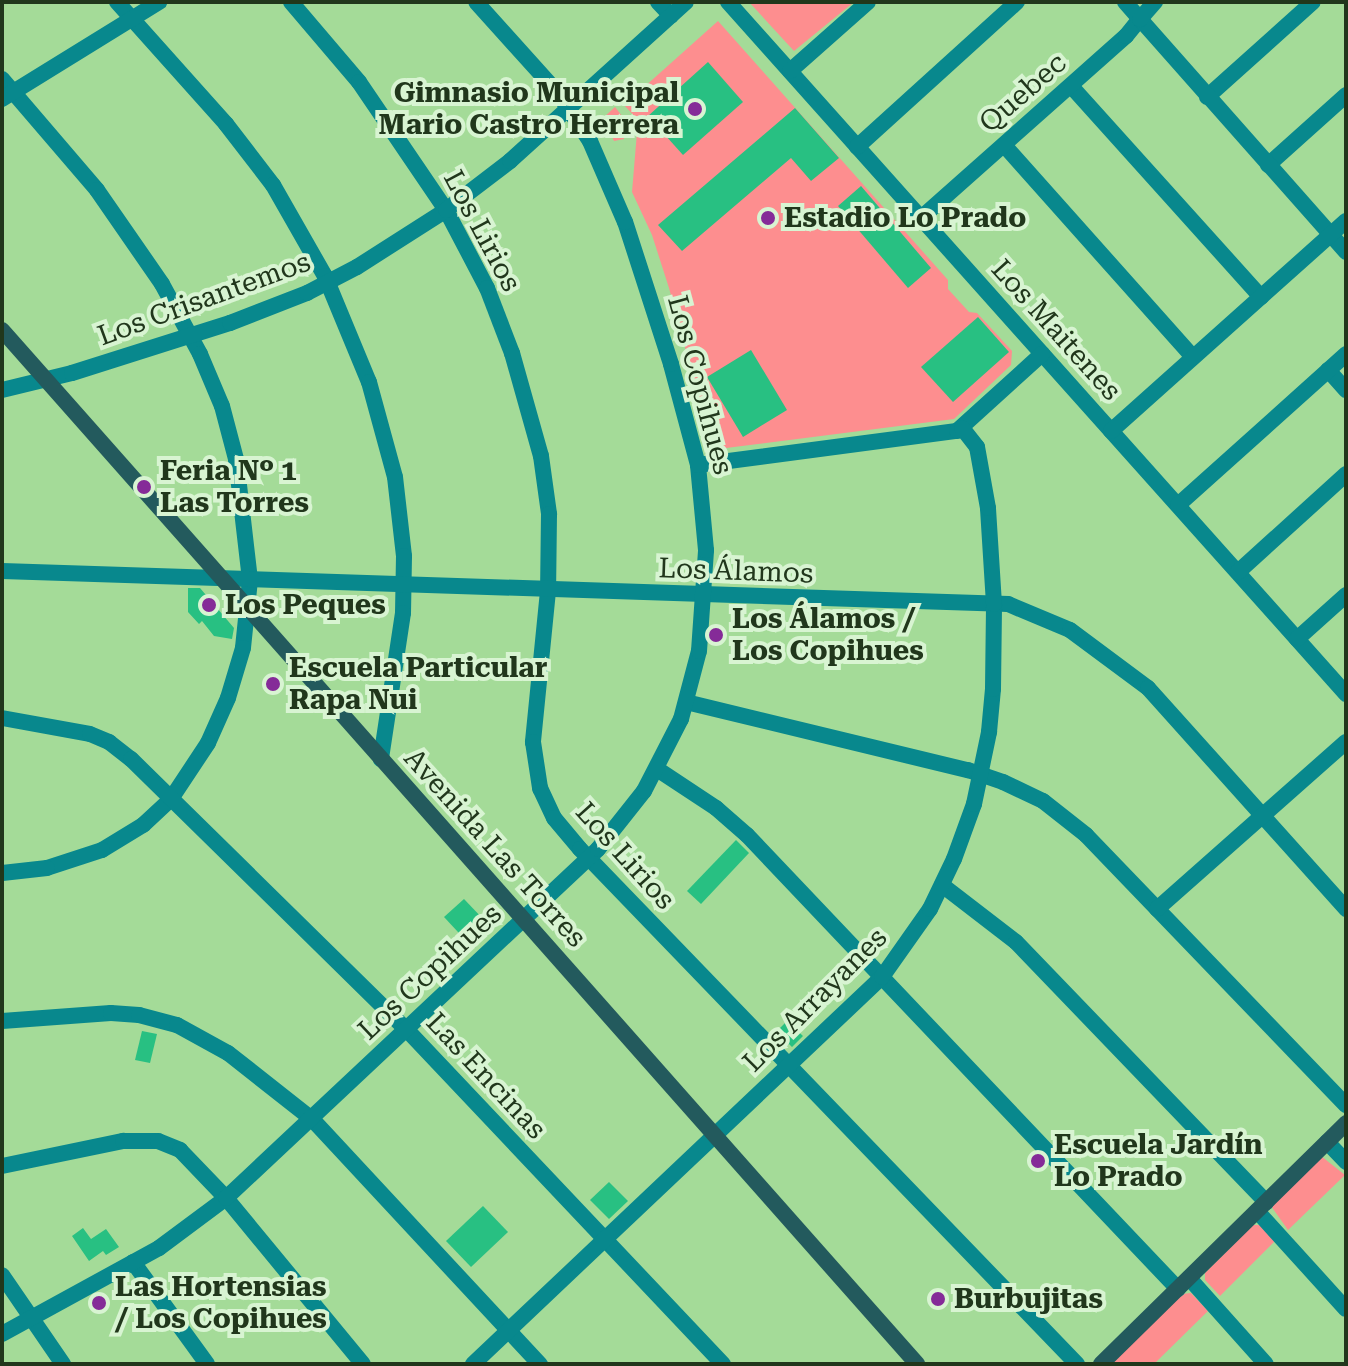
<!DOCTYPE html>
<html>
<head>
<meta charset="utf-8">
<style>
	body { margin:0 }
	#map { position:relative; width:1348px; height:1366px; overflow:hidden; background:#a4db98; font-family:"Roboto Serif",serif }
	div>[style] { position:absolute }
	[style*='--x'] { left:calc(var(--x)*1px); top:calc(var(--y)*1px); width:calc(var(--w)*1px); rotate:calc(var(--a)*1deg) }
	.green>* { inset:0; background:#fd8e8f }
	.building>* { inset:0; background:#28c082 }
	.minor>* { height:16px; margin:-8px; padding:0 8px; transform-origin:8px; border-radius:8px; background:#08888d }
	.tertiary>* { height:16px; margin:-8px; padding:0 8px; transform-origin:8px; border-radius:8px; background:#08888d }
	.secondary>* { height:16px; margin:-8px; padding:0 8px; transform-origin:8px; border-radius:8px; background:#235a5d }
	.dots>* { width:22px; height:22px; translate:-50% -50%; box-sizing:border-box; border:4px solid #d8f4d2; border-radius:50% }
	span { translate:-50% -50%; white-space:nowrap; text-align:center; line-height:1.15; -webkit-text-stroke:8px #d8f4d2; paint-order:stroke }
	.poi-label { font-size:28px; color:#21371c; font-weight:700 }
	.right { translate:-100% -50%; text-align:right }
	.left { translate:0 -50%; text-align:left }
	.street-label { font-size:28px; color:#21371c }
	.frame { position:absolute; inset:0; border:4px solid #21371c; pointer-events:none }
</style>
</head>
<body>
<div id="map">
	<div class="green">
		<div style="clip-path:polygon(749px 2px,854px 2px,794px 51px)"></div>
		<div style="clip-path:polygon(718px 21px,948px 280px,948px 289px,969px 312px,977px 313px,1012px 351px,1011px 365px,954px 419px,718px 449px,711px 443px,669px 288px,652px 235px,632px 192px,638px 120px,624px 105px)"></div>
		<div style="clip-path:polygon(615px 107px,622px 116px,624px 139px,614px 141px,603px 118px)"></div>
		<div style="clip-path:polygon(1321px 1156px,1345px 1175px,1288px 1230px,1271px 1206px)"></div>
		<div style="clip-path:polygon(1253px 1225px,1260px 1225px,1275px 1241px,1220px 1296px,1205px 1280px,1205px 1273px)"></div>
		<div style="clip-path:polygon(1191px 1293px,1208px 1311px,1154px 1364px,1111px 1364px,1182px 1294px)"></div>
	</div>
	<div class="building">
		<div style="clip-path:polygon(708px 62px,743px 102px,683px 155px,648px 116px)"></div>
		<div style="clip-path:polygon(795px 108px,839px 158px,811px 181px,791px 158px,682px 251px,658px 225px)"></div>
		<div style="clip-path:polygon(861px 186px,931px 268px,908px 288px,838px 206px)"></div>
		<div style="clip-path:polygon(978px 317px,1009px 352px,953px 402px,921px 367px)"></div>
		<div style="clip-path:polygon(751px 350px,787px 410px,743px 437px,707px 377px)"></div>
		<div style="clip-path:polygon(188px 588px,200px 588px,234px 628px,232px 639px,214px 636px,202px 621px,199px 624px,188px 612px)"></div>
		<div style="clip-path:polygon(736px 840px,749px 853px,701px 904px,687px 891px)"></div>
		<div style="clip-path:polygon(464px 899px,485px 921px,486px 931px,471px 946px,444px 917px)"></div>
		<div style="clip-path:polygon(787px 1021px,803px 1036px,792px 1047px,789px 1044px,786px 1047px,774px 1034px)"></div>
		<div style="clip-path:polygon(142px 1031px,157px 1034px,150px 1063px,135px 1060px)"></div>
		<div style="clip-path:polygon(609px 1182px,628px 1201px,609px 1219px,590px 1200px)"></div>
		<div style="clip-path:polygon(483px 1206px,508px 1232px,471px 1267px,446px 1241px)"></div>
		<div style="clip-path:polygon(83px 1228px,91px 1239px,106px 1229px,119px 1247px,106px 1255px,103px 1251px,89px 1261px,72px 1236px)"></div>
	</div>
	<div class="minor">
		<div style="--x:117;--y:2;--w:164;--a:48.2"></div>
		<div style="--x:226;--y:124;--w:77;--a:52.4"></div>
		<div style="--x:273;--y:185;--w:105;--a:60.3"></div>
		<div style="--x:325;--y:276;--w:115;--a:67.5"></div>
		<div style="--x:369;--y:382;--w:98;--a:74.7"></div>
		<div style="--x:395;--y:477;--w:80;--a:83.5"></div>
		<div style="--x:404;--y:556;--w:57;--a:91"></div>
		<div style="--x:403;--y:613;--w:148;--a:98.6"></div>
		<div style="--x:291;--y:2;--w:105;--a:49.6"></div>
		<div style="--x:359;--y:82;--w:155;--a:55.8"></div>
		<div style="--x:446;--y:210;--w:88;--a:62.3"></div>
		<div style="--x:487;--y:288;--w:70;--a:69"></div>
		<div style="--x:512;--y:353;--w:107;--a:74.3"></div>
		<div style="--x:541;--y:456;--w:59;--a:82.1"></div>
		<div style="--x:549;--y:514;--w:77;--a:90.7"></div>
		<div style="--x:548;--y:591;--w:152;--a:95.7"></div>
		<div style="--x:533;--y:742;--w:47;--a:81.3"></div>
		<div style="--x:540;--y:788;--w:33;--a:65"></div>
		<div style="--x:554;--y:818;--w:40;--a:50"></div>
		<div style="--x:580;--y:849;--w:716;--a:46.02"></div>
		<div style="--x:658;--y:2;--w:19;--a:47"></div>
		<div style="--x:728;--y:2;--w:928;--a:48.23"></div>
		<div style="--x:790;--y:71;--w:104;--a:-41.5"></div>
		<div style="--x:2;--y:79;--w:146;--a:49.4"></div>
		<div style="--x:97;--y:190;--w:114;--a:55.3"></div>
		<div style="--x:162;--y:284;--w:80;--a:61.5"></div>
		<div style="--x:200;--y:354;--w:56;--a:67.1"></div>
		<div style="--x:222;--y:406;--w:55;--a:75.2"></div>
		<div style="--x:236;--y:459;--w:122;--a:83.4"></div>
		<div style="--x:250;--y:580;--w:68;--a:95.9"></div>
		<div style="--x:243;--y:648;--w:52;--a:106.7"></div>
		<div style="--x:228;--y:698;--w:49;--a:114"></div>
		<div style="--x:208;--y:743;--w:67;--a:123.5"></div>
		<div style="--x:171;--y:799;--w:38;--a:137"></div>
		<div style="--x:143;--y:825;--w:48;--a:148.6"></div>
		<div style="--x:102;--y:850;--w:58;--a:161.9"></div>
		<div style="--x:47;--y:868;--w:45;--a:173.7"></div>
		<div style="--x:1071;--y:86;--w:284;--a:48"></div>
		<div style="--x:1207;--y:97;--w:142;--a:-41.9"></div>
		<div style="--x:2;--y:99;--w:185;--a:-31.7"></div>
		<div style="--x:1004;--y:145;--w:284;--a:48.3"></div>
		<div style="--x:857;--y:147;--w:216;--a:-42.2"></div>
		<div style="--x:1268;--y:165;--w:105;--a:-41.9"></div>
		<div style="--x:921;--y:218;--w:274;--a:-41.6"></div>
		<div style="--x:1126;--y:36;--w:22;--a:-51"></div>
		<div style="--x:1140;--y:19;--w:311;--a:48.5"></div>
		<div style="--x:1328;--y:370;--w:27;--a:48"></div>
		<div style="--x:1111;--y:431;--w:315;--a:-41.8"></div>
		<div style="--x:698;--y:465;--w:261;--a:-7.5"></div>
		<div style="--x:957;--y:431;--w:115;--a:-42.2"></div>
		<div style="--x:1178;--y:505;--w:226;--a:-41.9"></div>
		<div style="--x:2;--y:571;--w:1007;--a:1.88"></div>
		<div style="--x:1008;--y:604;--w:67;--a:22.8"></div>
		<div style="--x:1070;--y:630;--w:97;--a:36.6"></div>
		<div style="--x:1148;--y:688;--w:297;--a:48.1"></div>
		<div style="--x:1238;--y:572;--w:146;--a:-42.2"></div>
		<div style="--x:1297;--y:639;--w:66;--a:-41.9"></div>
		<div style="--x:686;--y:702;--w:290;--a:13.6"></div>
		<div style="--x:968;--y:770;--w:37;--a:19"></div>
		<div style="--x:1003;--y:782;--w:44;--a:25.4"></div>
		<div style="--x:1043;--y:801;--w:55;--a:38.3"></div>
		<div style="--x:1086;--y:835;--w:375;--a:46.1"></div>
		<div style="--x:2;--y:718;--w:89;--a:10.3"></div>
		<div style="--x:90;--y:734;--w:21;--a:23"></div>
		<div style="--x:109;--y:742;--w:28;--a:38"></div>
		<div style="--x:131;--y:759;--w:387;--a:44.5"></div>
		<div style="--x:407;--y:1030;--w:460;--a:46.6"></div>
		<div style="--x:657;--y:769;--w:71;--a:33.5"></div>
		<div style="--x:716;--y:808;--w:41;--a:41.1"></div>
		<div style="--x:747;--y:835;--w:626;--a:46.49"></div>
		<div style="--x:942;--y:885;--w:93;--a:37.6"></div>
		<div style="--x:1016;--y:942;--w:361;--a:46.1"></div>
		<div style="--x:1157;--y:909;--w:252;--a:-41.5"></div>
		<div style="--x:2;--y:1021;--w:109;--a:-4.2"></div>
		<div style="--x:111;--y:1013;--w:28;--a:4"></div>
		<div style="--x:139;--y:1015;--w:39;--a:15"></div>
		<div style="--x:177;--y:1025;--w:58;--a:28.8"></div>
		<div style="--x:228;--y:1053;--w:107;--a:38.2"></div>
		<div style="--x:312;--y:1119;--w:335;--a:47.1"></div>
		<div style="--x:2;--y:1166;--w:124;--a:-11.7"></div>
		<div style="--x:123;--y:1141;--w:35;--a:0"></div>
		<div style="--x:158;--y:1141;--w:24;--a:22"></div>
		<div style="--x:180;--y:1150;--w:66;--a:46.2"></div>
		<div style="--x:226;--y:1198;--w:215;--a:50.5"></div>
		<div style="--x:1257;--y:1211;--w:132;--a:47.8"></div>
		<div style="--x:133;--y:1262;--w:126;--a:54"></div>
		<div style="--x:2;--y:1275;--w:108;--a:55.6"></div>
		<div style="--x:1189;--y:1278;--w:115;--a:48.2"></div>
		<div style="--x:473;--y:1364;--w:563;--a:-43.42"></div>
		<div style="--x:882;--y:977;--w:83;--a:-54.8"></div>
		<div style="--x:930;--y:909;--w:55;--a:-64.4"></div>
		<div style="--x:954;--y:859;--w:59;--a:-70"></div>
		<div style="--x:974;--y:804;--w:74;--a:-78.2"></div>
		<div style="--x:989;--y:732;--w:43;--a:-84.7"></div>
		<div style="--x:993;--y:689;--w:85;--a:-89.3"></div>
		<div style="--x:994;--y:604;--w:96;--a:-93.6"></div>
		<div style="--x:988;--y:508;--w:62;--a:-100.2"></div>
		<div style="--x:977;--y:447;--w:24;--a:-128"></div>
	</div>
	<div class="tertiary">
		<div style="--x:1125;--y:2;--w:23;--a:49"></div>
		<div style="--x:1140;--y:19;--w:23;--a:-49"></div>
		<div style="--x:2;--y:390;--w:72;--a:-13.7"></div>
		<div style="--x:72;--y:373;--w:166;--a:-17.6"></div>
		<div style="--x:230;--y:323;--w:83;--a:-21.3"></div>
		<div style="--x:307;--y:293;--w:56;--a:-27.5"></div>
		<div style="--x:357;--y:267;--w:106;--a:-32.6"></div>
		<div style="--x:446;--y:210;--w:81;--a:-37.4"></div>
		<div style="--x:510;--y:161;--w:237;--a:-42.1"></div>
		<div style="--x:1327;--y:1142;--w:28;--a:46"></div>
		<div style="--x:2;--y:1334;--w:179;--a:-28.7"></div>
		<div style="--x:159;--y:1248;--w:84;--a:-36.7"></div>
		<div style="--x:226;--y:1198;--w:510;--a:-43.17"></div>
		<div style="--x:598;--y:849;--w:74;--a:-51.6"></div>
		<div style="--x:644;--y:791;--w:81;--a:-62.8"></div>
		<div style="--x:681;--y:719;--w:70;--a:-75.2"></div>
		<div style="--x:699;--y:651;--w:101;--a:-86"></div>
		<div style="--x:706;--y:550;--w:85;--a:-95.4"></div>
		<div style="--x:698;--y:465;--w:105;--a:-105"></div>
		<div style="--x:671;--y:364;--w:149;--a:-107.9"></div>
		<div style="--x:625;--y:222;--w:88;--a:-113.4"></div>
		<div style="--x:590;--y:141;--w:58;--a:-123.7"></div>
		<div style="--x:558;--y:93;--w:122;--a:-132"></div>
	</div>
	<div class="secondary">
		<div style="--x:2;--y:330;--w:1381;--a:48.49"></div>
		<div style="--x:1101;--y:1364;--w:344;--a:-44.5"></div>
	</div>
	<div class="dots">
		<div style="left:695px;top:109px;background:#852b98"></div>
		<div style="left:768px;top:218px;background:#852b98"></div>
		<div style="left:144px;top:487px;background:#852b98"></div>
		<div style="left:209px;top:605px;background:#852b98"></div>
		<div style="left:716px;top:635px;background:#852b98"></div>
		<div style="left:273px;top:684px;background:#852b98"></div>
		<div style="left:1038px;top:1161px;background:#852b98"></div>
		<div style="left:938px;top:1299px;background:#852b98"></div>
		<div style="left:99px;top:1303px;background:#852b98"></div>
	</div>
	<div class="poi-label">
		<span class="right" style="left:679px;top:109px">Gimnasio Municipal<br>Mario Castro Herrera</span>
		<span class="left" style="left:784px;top:218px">Estadio Lo Prado</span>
		<span class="left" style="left:160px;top:487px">Feria Nº 1<br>Las Torres</span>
		<span class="left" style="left:225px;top:605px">Los Peques</span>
		<span class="left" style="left:732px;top:635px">Los Álamos /<br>Los Copihues</span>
		<span class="left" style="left:289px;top:684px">Escuela Particular<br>Rapa Nui</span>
		<span class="left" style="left:1054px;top:1161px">Escuela Jardín<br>Lo Prado</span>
		<span class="left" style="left:115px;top:1303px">Las Hortensias<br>/ Los Copihues</span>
		<span class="left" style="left:954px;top:1299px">Burbujitas</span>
	</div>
	<div class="street-label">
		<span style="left:1023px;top:93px;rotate:-41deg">Quebec</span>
		<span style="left:482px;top:231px;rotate:62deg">Los Lirios</span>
		<span style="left:204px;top:299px;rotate:-20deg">Los Crisantemos</span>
		<span style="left:1056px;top:330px;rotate:48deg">Los Maitenes</span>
		<span style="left:700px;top:385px;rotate:75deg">Los Copihues</span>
		<span style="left:736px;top:571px;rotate:2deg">Los Álamos</span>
		<span style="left:495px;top:848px;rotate:48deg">Avenida Las Torres</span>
		<span style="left:625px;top:856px;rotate:48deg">Los Lirios</span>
		<span style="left:430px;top:972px;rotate:-43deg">Los Copihues</span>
		<span style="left:815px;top:1000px;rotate:-45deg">Los Arrayanes</span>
		<span style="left:486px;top:1076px;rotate:47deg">Las Encinas</span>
	</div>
	<div class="frame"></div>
</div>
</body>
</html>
